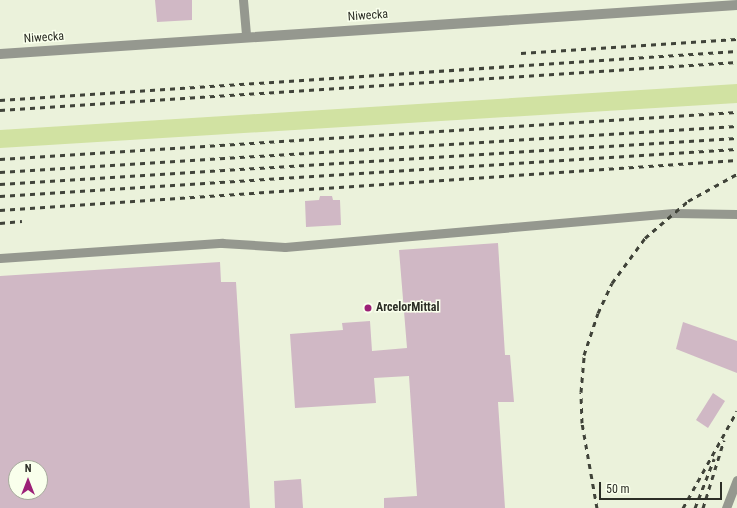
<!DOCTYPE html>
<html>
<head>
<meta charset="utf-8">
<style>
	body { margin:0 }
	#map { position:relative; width:737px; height:508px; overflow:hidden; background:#ebf2db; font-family:"Roboto Condensed",sans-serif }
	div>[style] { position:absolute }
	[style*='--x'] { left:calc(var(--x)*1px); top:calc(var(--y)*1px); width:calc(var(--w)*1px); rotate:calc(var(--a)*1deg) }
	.green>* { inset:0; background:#d1e2a2 }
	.building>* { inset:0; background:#d0b8c5 }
	.lane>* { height:9px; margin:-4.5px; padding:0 4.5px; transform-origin:4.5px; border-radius:4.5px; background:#95988f }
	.street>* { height:10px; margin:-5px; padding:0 5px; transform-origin:5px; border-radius:5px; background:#95988f }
	.rail>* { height:3px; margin-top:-1.5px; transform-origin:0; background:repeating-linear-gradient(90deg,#404339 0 5px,transparent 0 10px) }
	.dots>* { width:11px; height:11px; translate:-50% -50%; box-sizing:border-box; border:2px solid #f9ffec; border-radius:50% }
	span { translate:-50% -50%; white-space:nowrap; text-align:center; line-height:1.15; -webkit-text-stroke:3px #f9ffec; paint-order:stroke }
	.street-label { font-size:12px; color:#2c2e26 }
	.poi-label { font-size:12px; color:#2c2e26; font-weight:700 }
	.left { translate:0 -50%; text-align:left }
	.north { position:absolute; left:8px; top:460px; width:40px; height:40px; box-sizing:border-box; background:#f9ffec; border:1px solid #a7ab9d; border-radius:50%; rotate:0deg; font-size:11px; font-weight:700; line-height:16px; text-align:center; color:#2c2e26 }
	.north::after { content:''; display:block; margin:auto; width:14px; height:18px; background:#9c2077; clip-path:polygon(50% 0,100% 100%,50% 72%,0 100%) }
	.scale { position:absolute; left:599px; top:482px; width:123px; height:18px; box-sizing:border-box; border:2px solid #2c2e26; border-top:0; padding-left:5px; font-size:12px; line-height:14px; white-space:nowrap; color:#2c2e26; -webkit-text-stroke:3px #f9ffec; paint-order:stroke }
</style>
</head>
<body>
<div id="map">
	<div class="green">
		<div style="clip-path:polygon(737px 84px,737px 103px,0 148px,0 130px)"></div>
	</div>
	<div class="building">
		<div style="clip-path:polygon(155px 0,192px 0,192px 20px,157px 22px)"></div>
		<div style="clip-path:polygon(320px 196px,332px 196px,333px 200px,340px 200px,341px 225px,306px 227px,305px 201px,319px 200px)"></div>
		<div style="clip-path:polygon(498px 243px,505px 355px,510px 355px,514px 402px,498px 402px,505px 508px,384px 508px,384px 498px,417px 496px,409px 376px,374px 378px,376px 403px,295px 408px,290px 334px,343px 330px,342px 323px,370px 321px,372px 351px,407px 348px,399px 250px)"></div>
		<div style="clip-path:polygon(evenodd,220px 262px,221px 282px,236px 282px,250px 508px,0 508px,0 276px,220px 262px,16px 468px,40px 468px,40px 492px,16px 492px,16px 468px)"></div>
		<div style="clip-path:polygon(683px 322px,737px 341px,737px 373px,676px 349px)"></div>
		<div style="clip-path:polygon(713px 393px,725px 401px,708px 428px,696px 420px)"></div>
		<div style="clip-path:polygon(301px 479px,303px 508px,275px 508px,274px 481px)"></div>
	</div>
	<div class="lane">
		<div style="--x:243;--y:0;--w:37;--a:85"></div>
		<div style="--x:0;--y:258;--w:223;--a:-3.9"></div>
		<div style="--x:222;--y:243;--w:63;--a:3.6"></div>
		<div style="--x:285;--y:247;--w:390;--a:-5"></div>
		<div style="--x:674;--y:213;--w:63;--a:0.9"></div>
		<div style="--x:726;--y:508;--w:30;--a:-69"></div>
	</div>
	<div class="street">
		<div style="--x:0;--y:54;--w:739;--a:-3.8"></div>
	</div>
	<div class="rail">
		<div style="--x:521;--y:53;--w:216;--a:-3.7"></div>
		<div style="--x:0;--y:100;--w:739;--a:-3.8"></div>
		<div style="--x:0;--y:110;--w:739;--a:-3.73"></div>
		<div style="--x:0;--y:159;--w:738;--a:-3.65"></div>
		<div style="--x:0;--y:172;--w:738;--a:-3.57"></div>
		<div style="--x:0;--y:184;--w:738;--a:-3.57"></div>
		<div style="--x:0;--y:196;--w:738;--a:-3.65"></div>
		<div style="--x:0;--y:210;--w:739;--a:-3.88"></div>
		<div style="--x:0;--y:223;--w:22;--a:-5"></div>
		<div style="--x:597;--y:508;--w:86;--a:-100"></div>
		<div style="--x:582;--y:423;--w:31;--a:-92"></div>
		<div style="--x:581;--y:392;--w:37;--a:-85"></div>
		<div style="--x:584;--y:355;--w:44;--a:-71.6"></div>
		<div style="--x:598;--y:313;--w:33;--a:-65"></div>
		<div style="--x:612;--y:283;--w:56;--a:-53.7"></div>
		<div style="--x:645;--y:238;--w:57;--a:-40.7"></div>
		<div style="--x:688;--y:201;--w:56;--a:-28.9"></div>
		<div style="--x:683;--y:508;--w:111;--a:-60.9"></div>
		<div style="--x:695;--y:508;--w:53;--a:-68.8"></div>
		<div style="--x:703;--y:508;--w:71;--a:-72.8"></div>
	</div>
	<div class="dots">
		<div style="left:368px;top:308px;background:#9c2077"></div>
	</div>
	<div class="street-label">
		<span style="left:368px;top:16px;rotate:-4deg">Niwecka</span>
		<span style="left:44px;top:38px;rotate:-4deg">Niwecka</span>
	</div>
	<div class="poi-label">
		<span class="left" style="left:376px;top:308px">ArcelorMittal</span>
	</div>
	<div class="north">N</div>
	<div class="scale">50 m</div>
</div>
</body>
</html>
